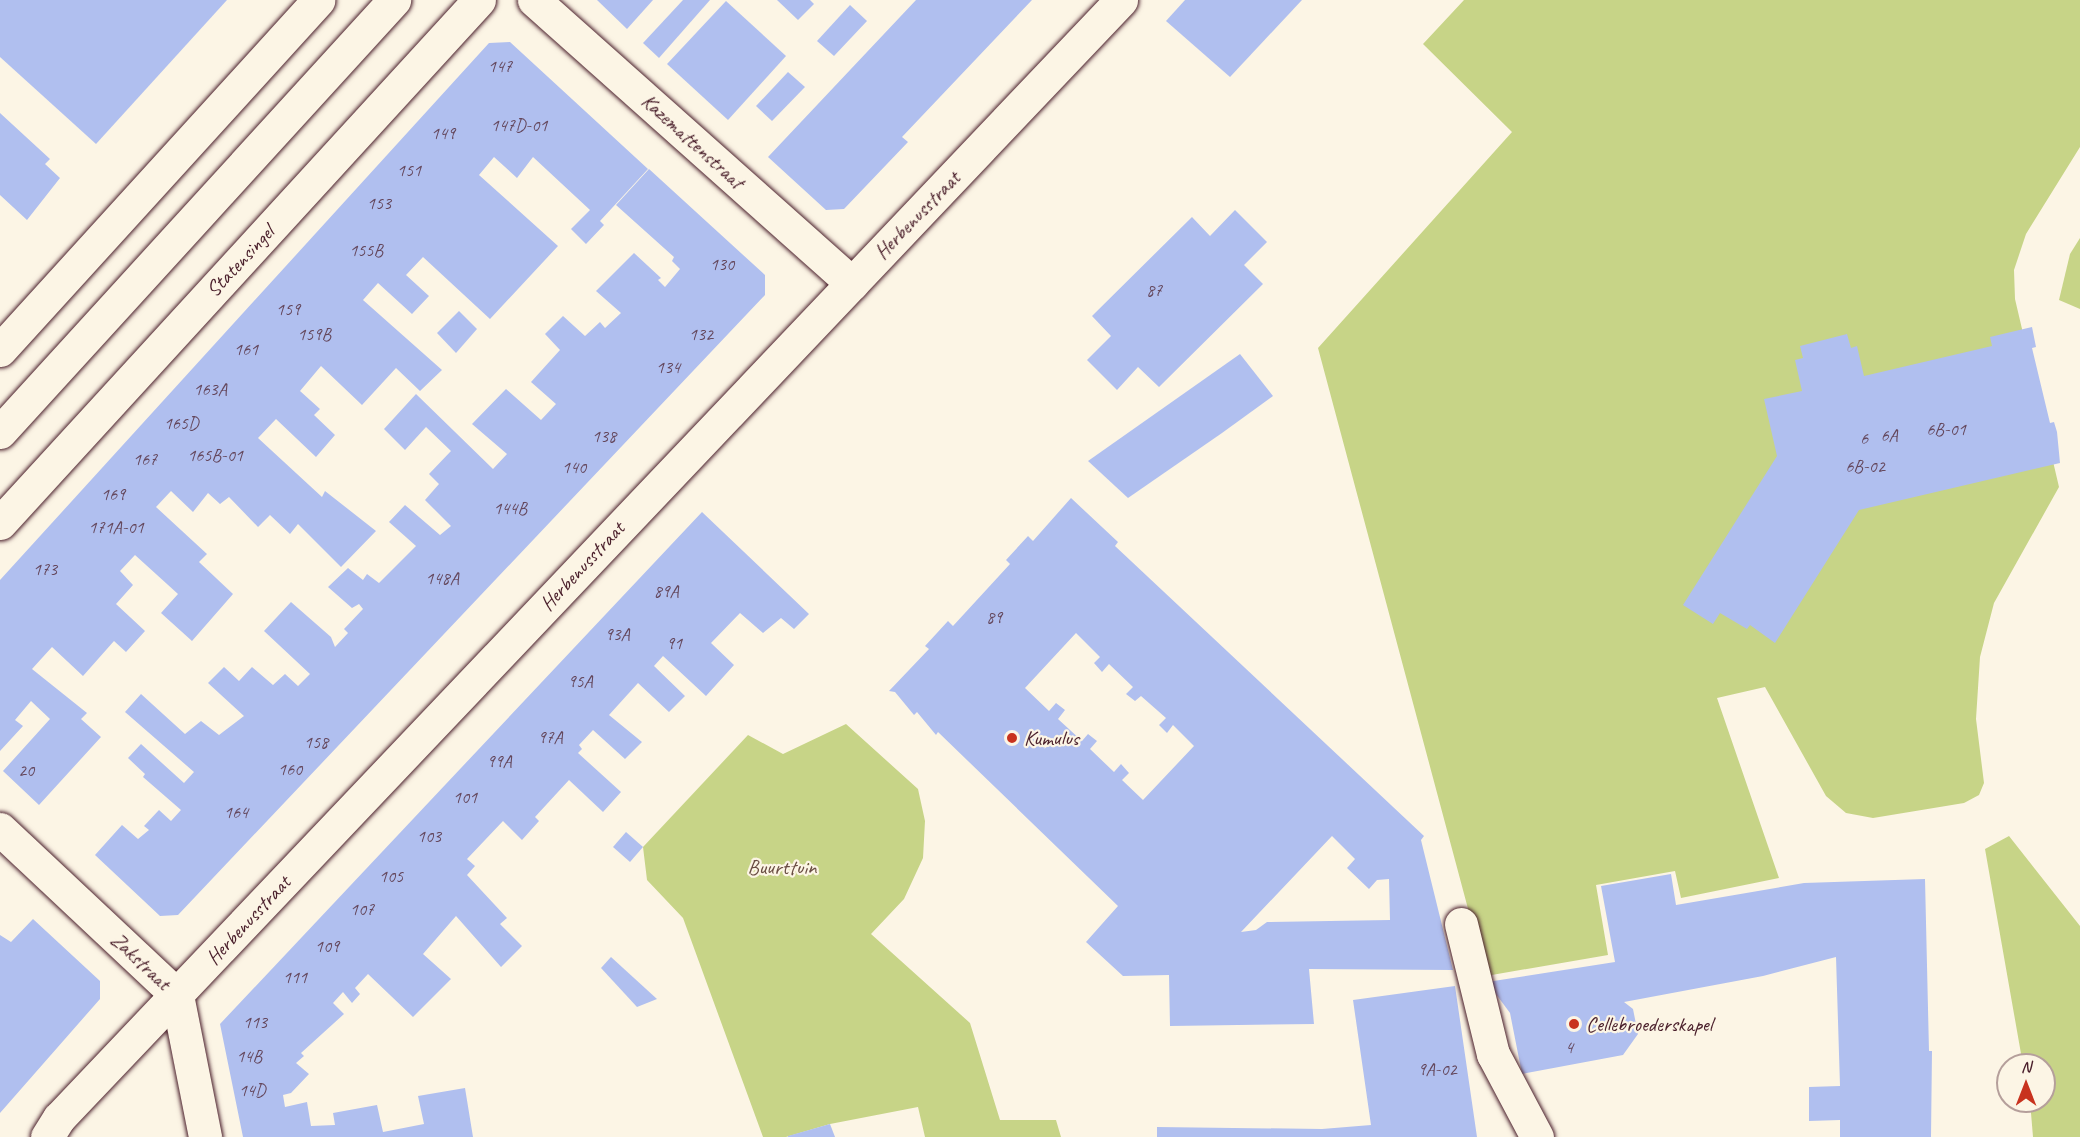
<!DOCTYPE html>
<html>
<head>
<meta charset="utf-8">
<style>
	body { margin:0 }
	#map { position:relative; width:2080px; height:1137px; overflow:hidden; background:#fcf5e5; font-family:Caveat,sans-serif }
	div>[style] { position:absolute }
	[style*='--x'] { left:calc(var(--x)*1px); top:calc(var(--y)*1px); width:calc(var(--w)*1px); rotate:calc(var(--a)*1deg) }
	.green>* { inset:0; background:#c7d487 }
	.building>* { inset:0; background:#b0bfef }
	.roads { filter:drop-shadow(0 0 2px #4a1f2b) drop-shadow(0 0 2px #4a1f2b) }
	.street>* { height:33px; margin:-16.5px; padding:0 16.5px; transform-origin:16.5px; border-radius:16.5px; background:#fcf5e5 }
	.secondary>* { height:33px; margin:-16.5px; padding:0 16.5px; transform-origin:16.5px; border-radius:16.5px; background:#fcf5e5 }
	.dots>* { width:16px; height:16px; translate:-50% -50%; box-sizing:border-box; border:3px solid #fcf5e5; border-radius:50% }
	span { translate:-50% -50%; white-space:nowrap; text-align:center; line-height:1.15; -webkit-text-stroke:4.5px #fcf5e5; paint-order:stroke }
	.number-label { font-size:18px; color:#64475c }
	.number-label span { -webkit-text-stroke-width:0 }
	.street-label { font-size:21px; color:#4a1f2b }
	.poi-label { font-size:21px; color:#4a1f2b }
	.left { translate:0 -50%; text-align:left }
	.park-label { font-size:21px; color:#694c42 }
	.north { position:absolute; left:1996px; top:1053px; width:60px; height:60px; box-sizing:border-box; background:#fcf5e5; border:2px solid #b59f9b; border-radius:50%; rotate:0deg; font-size:16px; font-weight:700; line-height:24px; text-align:center; color:#4a1f2b }
	.north::after { content:''; display:block; margin:auto; width:21px; height:27px; background:#c8321e; clip-path:polygon(50% 0,100% 100%,50% 72%,0 100%) }
</style>
</head>
<body>
<div id="map">
	<div class="green">
		<div style="clip-path:polygon(1464px 0,2080px 0,2080px 147px,2026px 234px,2014px 270px,2015px 299px,2059px 487px,1994px 603px,1980px 657px,1976px 719px,1984px 783px,1979px 795px,1964px 803px,1873px 818px,1846px 813px,1826px 796px,1765px 687px,1717px 698px,1779px 878px,1681px 898px,1675px 871px,1596px 885px,1608px 955px,1486px 976px,1318px 348px,1512px 132px,1423px 44px)"></div>
		<div style="clip-path:polygon(2080px 238px,2080px 309px,2059px 300px,2070px 254px)"></div>
		<div style="clip-path:polygon(846px 724px,918px 789px,925px 821px,923px 858px,904px 899px,871px 934px,970px 1023px,1000px 1120px,1056px 1120px,1061px 1137px,925px 1137px,918px 1107px,830px 1124px,786px 1137px,763px 1137px,683px 918px,647px 880px,643px 847px,748px 735px,783px 754px)"></div>
		<div style="clip-path:polygon(2009px 836px,2080px 926px,2080px 1137px,2033px 1137px,2030px 1101px,2044px 1101px,2044px 1065px,2023px 1065px,1985px 849px)"></div>
	</div>
	<div class="building">
		<div style="clip-path:polygon(0 0,227px 0,96px 144px,0 57px)"></div>
		<div style="clip-path:polygon(597px 0,653px 0,627px 29px)"></div>
		<div style="clip-path:polygon(683px 0,710px 0,659px 58px,643px 43px)"></div>
		<div style="clip-path:polygon(777px 0,810px 0,814px 4px,798px 20px)"></div>
		<div style="clip-path:polygon(916px 0,1032px 0,902px 137px,908px 142px,844px 209px,826px 210px,768px 157px)"></div>
		<div style="clip-path:polygon(1185px 0,1302px 0,1230px 77px,1166px 21px)"></div>
		<div style="clip-path:polygon(726px 1px,786px 56px,728px 120px,667px 64px)"></div>
		<div style="clip-path:polygon(850px 5px,867px 21px,834px 56px,817px 41px)"></div>
		<div style="clip-path:polygon(510px 42px,648px 169px,600px 221px,604px 225px,586px 244px,571px 229px,590px 210px,533px 157px,517px 178px,494px 157px,479px 175px,558px 246px,490px 319px,423px 257px,406px 275px,429px 296px,412px 314px,378px 283px,363px 300px,442px 370px,420px 391px,396px 368px,362px 405px,321px 366px,300px 391px,320px 409px,314px 415px,335px 435px,316px 457px,276px 419px,258px 438px,322px 497px,325px 491px,376px 531px,341px 567px,298px 524px,290px 534px,270px 515px,258px 527px,229px 497px,220px 504px,208px 493px,193px 512px,171px 491px,156px 507px,207px 554px,199px 562px,233px 594px,192px 641px,161px 613px,178px 594px,135px 555px,120px 571px,133px 585px,116px 604px,145px 631px,126px 652px,114px 641px,83px 676px,52px 647px,32px 669px,87px 713px,81px 719px,101px 737px,39px 805px,3px 771px,50px 719px,31px 701px,15px 720px,23px 726px,0 751px,0 580px,489px 43px)"></div>
		<div style="clip-path:polygon(788px 72px,805px 87px,772px 121px,756px 106px)"></div>
		<div style="clip-path:polygon(0 113px,50px 159px,45px 164px,60px 178px,27px 220px,0 195px)"></div>
		<div style="clip-path:polygon(649px 169px,765px 275px,765px 295px,178px 915px,160px 916px,95px 855px,122px 825px,138px 839px,149px 830px,144px 826px,159px 810px,171px 821px,181px 810px,143px 777px,145px 774px,128px 758px,141px 744px,184px 783px,194px 772px,125px 712px,141px 694px,185px 734px,201px 721px,219px 735px,244px 716px,208px 683px,224px 667px,239px 681px,252px 667px,273px 685px,285px 674px,298px 686px,310px 674px,264px 631px,277px 617px,291px 602px,331px 637px,335px 647px,348px 633px,344px 629px,363px 609px,359px 604px,352px 608px,328px 587px,348px 568px,363px 580px,367px 574px,379px 583px,416px 546px,389px 522px,405px 505px,440px 535px,451px 526px,425px 500px,439px 484px,429px 474px,451px 451px,426px 427px,405px 450px,384px 429px,416px 394px,493px 469px,507px 454px,472px 424px,506px 389px,541px 420px,556px 404px,531px 382px,560px 350px,545px 334px,563px 316px,585px 336px,600px 322px,605px 328px,621px 313px,596px 291px,634px 253px,661px 278px,658px 280px,665px 287px,680px 269px,672px 261px,674px 257px,616px 205px)"></div>
		<div style="clip-path:polygon(1235px 210px,1267px 242px,1244px 265px,1263px 284px,1159px 387px,1138px 367px,1117px 390px,1087px 360px,1111px 336px,1092px 316px,1192px 217px,1210px 236px)"></div>
		<div style="clip-path:polygon(459px 311px,477px 329px,456px 353px,437px 333px)"></div>
		<div style="clip-path:polygon(2032px 327px,2036px 347px,2032px 348px,2050px 423px,2054px 422px,2057px 432px,2060px 463px,1859px 510px,1775px 643px,1750px 625px,1747px 629px,1720px 613px,1713px 624px,1683px 605px,1777px 456px,1764px 399px,1802px 391px,1795px 360px,1803px 358px,1800px 346px,1847px 334px,1851px 348px,1857px 346px,1864px 376px,1992px 346px,1990px 337px)"></div>
		<div style="clip-path:polygon(1240px 354px,1273px 396px,1222px 433px,1128px 498px,1088px 461px)"></div>
		<div style="clip-path:polygon(evenodd,1071px 498px,1118px 542px,1115px 546px,1424px 836px,1421px 840px,1453px 970px,1309px 969px,1314px 1024px,1170px 1026px,1169px 975px,1123px 976px,1086px 942px,1118px 906px,938px 732px,936px 735px,917px 712px,914px 715px,895px 692px,889px 691px,929px 649px,925px 646px,948px 621px,953px 626px,1010px 564px,1006px 560px,1028px 536px,1033px 541px,1071px 498px,1076px 633px,1100px 657px,1094px 663px,1102px 672px,1109px 664px,1133px 687px,1126px 694px,1135px 701px,1141px 696px,1166px 718px,1159px 725px,1167px 733px,1173px 725px,1194px 746px,1143px 800px,1122px 780px,1129px 773px,1121px 764px,1114px 772px,1090px 749px,1097px 741px,1088px 734px,1082px 741px,1058px 719px,1065px 710px,1056px 703px,1049px 711px,1025px 688px,1076px 633px,1071px 498px,1332px 836px,1355px 859px,1347px 868px,1369px 889px,1377px 880px,1389px 879px,1390px 920px,1267px 922px,1256px 930px,1241px 932px,1332px 836px)"></div>
		<div style="clip-path:polygon(702px 512px,809px 614px,794px 629px,781px 618px,763px 633px,740px 613px,711px 643px,734px 665px,706px 696px,663px 656px,654px 666px,685px 696px,669px 712px,638px 683px,609px 715px,642px 742px,625px 759px,593px 730px,579px 745px,582px 749px,578px 753px,621px 792px,603px 812px,569px 780px,535px 817px,539px 821px,522px 840px,503px 821px,467px 859px,475px 866px,467px 875px,507px 918px,500px 924px,522px 946px,501px 967px,456px 916px,423px 954px,451px 979px,413px 1017px,368px 974px,355px 988px,360px 994px,352px 1003px,343px 992px,333px 1003px,344px 1014px,301px 1053px,304px 1056px,296px 1063px,309px 1074px,291px 1093px,283px 1095px,285px 1107px,307px 1102px,311px 1126px,335px 1125px,333px 1113px,377px 1105px,383px 1132px,424px 1124px,418px 1096px,465px 1088px,473px 1137px,243px 1137px,220px 1024px)"></div>
		<div style="clip-path:polygon(626px 832px,643px 847px,630px 862px,613px 847px)"></div>
		<div style="clip-path:polygon(1671px 874px,1676px 905px,1804px 883px,1925px 879px,1929px 1051px,1932px 1051px,1931px 1137px,1840px 1137px,1840px 1120px,1809px 1121px,1809px 1087px,1840px 1086px,1836px 957px,1763px 976px,1624px 1002px,1633px 1009px,1638px 1034px,1623px 1055px,1522px 1074px,1510px 1013px,1487px 982px,1615px 962px,1601px 886px)"></div>
		<div style="clip-path:polygon(33px 919px,100px 981px,100px 999px,0 1113px,0 935px,11px 942px)"></div>
		<div style="clip-path:polygon(611px 957px,657px 999px,637px 1007px,601px 968px)"></div>
		<div style="clip-path:polygon(1455px 986px,1477px 1137px,1157px 1137px,1157px 1127px,1322px 1129px,1371px 1125px,1353px 1000px)"></div>
		<div style="clip-path:polygon(830px 1124px,835px 1137px,788px 1137px,788px 1136px)"></div>
	</div>
	<div class="roads">
		<div class="street">
			<div style="--x:534;--y:0;--w:426;--a:41.7"></div>
			<div style="--x:0;--y:350;--w:473;--a:-47.7"></div>
			<div style="--x:0;--y:523;--w:709;--a:-47.51"></div>
			<div style="--x:0;--y:829;--w:243;--a:43.2"></div>
			<div style="--x:177;--y:995;--w:145;--a:78.8"></div>
			<div style="--x:1461;--y:924;--w:134;--a:76.2"></div>
			<div style="--x:1493;--y:1054;--w:94;--a:62.1"></div>
			<div style="--x:47;--y:1137;--w:22;--a:-58"></div>
			<div style="--x:59;--y:1118;--w:1542;--a:-46.47"></div>
		</div>
		<div class="secondary">
			<div style="--x:0;--y:432;--w:585;--a:-47.63"></div>
		</div>
	</div>
	<div class="dots">
		<div style="left:1012px;top:738px;background:#c8321e"></div>
		<div style="left:1574px;top:1024px;background:#c8321e"></div>
	</div>
	<div class="number-label">
		<span style="left:500px;top:66px">147</span>
		<span style="left:519px;top:125px">147D-01</span>
		<span style="left:443px;top:133px">149</span>
		<span style="left:409px;top:170px">151</span>
		<span style="left:379px;top:203px">153</span>
		<span style="left:366px;top:250px">155B</span>
		<span style="left:722px;top:264px">130</span>
		<span style="left:1154px;top:290px">87</span>
		<span style="left:288px;top:309px">159</span>
		<span style="left:314px;top:334px">159B</span>
		<span style="left:701px;top:334px">132</span>
		<span style="left:246px;top:349px">161</span>
		<span style="left:668px;top:367px">134</span>
		<span style="left:210px;top:389px">163A</span>
		<span style="left:181px;top:423px">165D</span>
		<span style="left:1946px;top:429px">6B-01</span>
		<span style="left:1889px;top:435px">6A</span>
		<span style="left:604px;top:436px">138</span>
		<span style="left:1864px;top:438px">6</span>
		<span style="left:215px;top:455px">165B-01</span>
		<span style="left:145px;top:459px">167</span>
		<span style="left:1865px;top:466px">6B-02</span>
		<span style="left:574px;top:467px">140</span>
		<span style="left:113px;top:494px">169</span>
		<span style="left:510px;top:508px">144B</span>
		<span style="left:116px;top:527px">171A-01</span>
		<span style="left:45px;top:569px">173</span>
		<span style="left:442px;top:578px">148A</span>
		<span style="left:666px;top:591px">89A</span>
		<span style="left:994px;top:617px">89</span>
		<span style="left:617px;top:634px">93A</span>
		<span style="left:674px;top:643px">91</span>
		<span style="left:580px;top:681px">95A</span>
		<span style="left:550px;top:737px">97A</span>
		<span style="left:316px;top:742px">158</span>
		<span style="left:499px;top:761px">99A</span>
		<span style="left:290px;top:769px">160</span>
		<span style="left:26px;top:770px">20</span>
		<span style="left:465px;top:797px">101</span>
		<span style="left:236px;top:812px">164</span>
		<span style="left:429px;top:836px">103</span>
		<span style="left:391px;top:876px">105</span>
		<span style="left:362px;top:909px">107</span>
		<span style="left:327px;top:946px">109</span>
		<span style="left:295px;top:977px">111</span>
		<span style="left:255px;top:1022px">113</span>
		<span style="left:1569px;top:1047px">4</span>
		<span style="left:249px;top:1056px">14B</span>
		<span style="left:1437px;top:1069px">9A-02</span>
		<span style="left:252px;top:1090px">14D</span>
	</div>
	<div class="street-label">
		<span style="left:693px;top:141px;rotate:42deg">Kazemattenstraat</span>
		<span style="left:917px;top:215px;rotate:-46deg">Herbenusstraat</span>
		<span style="left:240px;top:261px;rotate:-47deg">Statensingel</span>
		<span style="left:582px;top:566px;rotate:-47deg">Herbenusstraat</span>
		<span style="left:248px;top:920px;rotate:-47deg">Herbenusstraat</span>
		<span style="left:141px;top:961px;rotate:43deg">Zakstraat</span>
	</div>
	<div class="poi-label">
		<span class="left" style="left:1024px;top:738px">Kumulus</span>
		<span class="left" style="left:1586px;top:1024px">Cellebroederskapel</span>
	</div>
	<div class="park-label">
		<span style="left:782px;top:867px">Buurttuin</span>
	</div>
	<div class="north">N</div>
</div>
</body>
</html>
